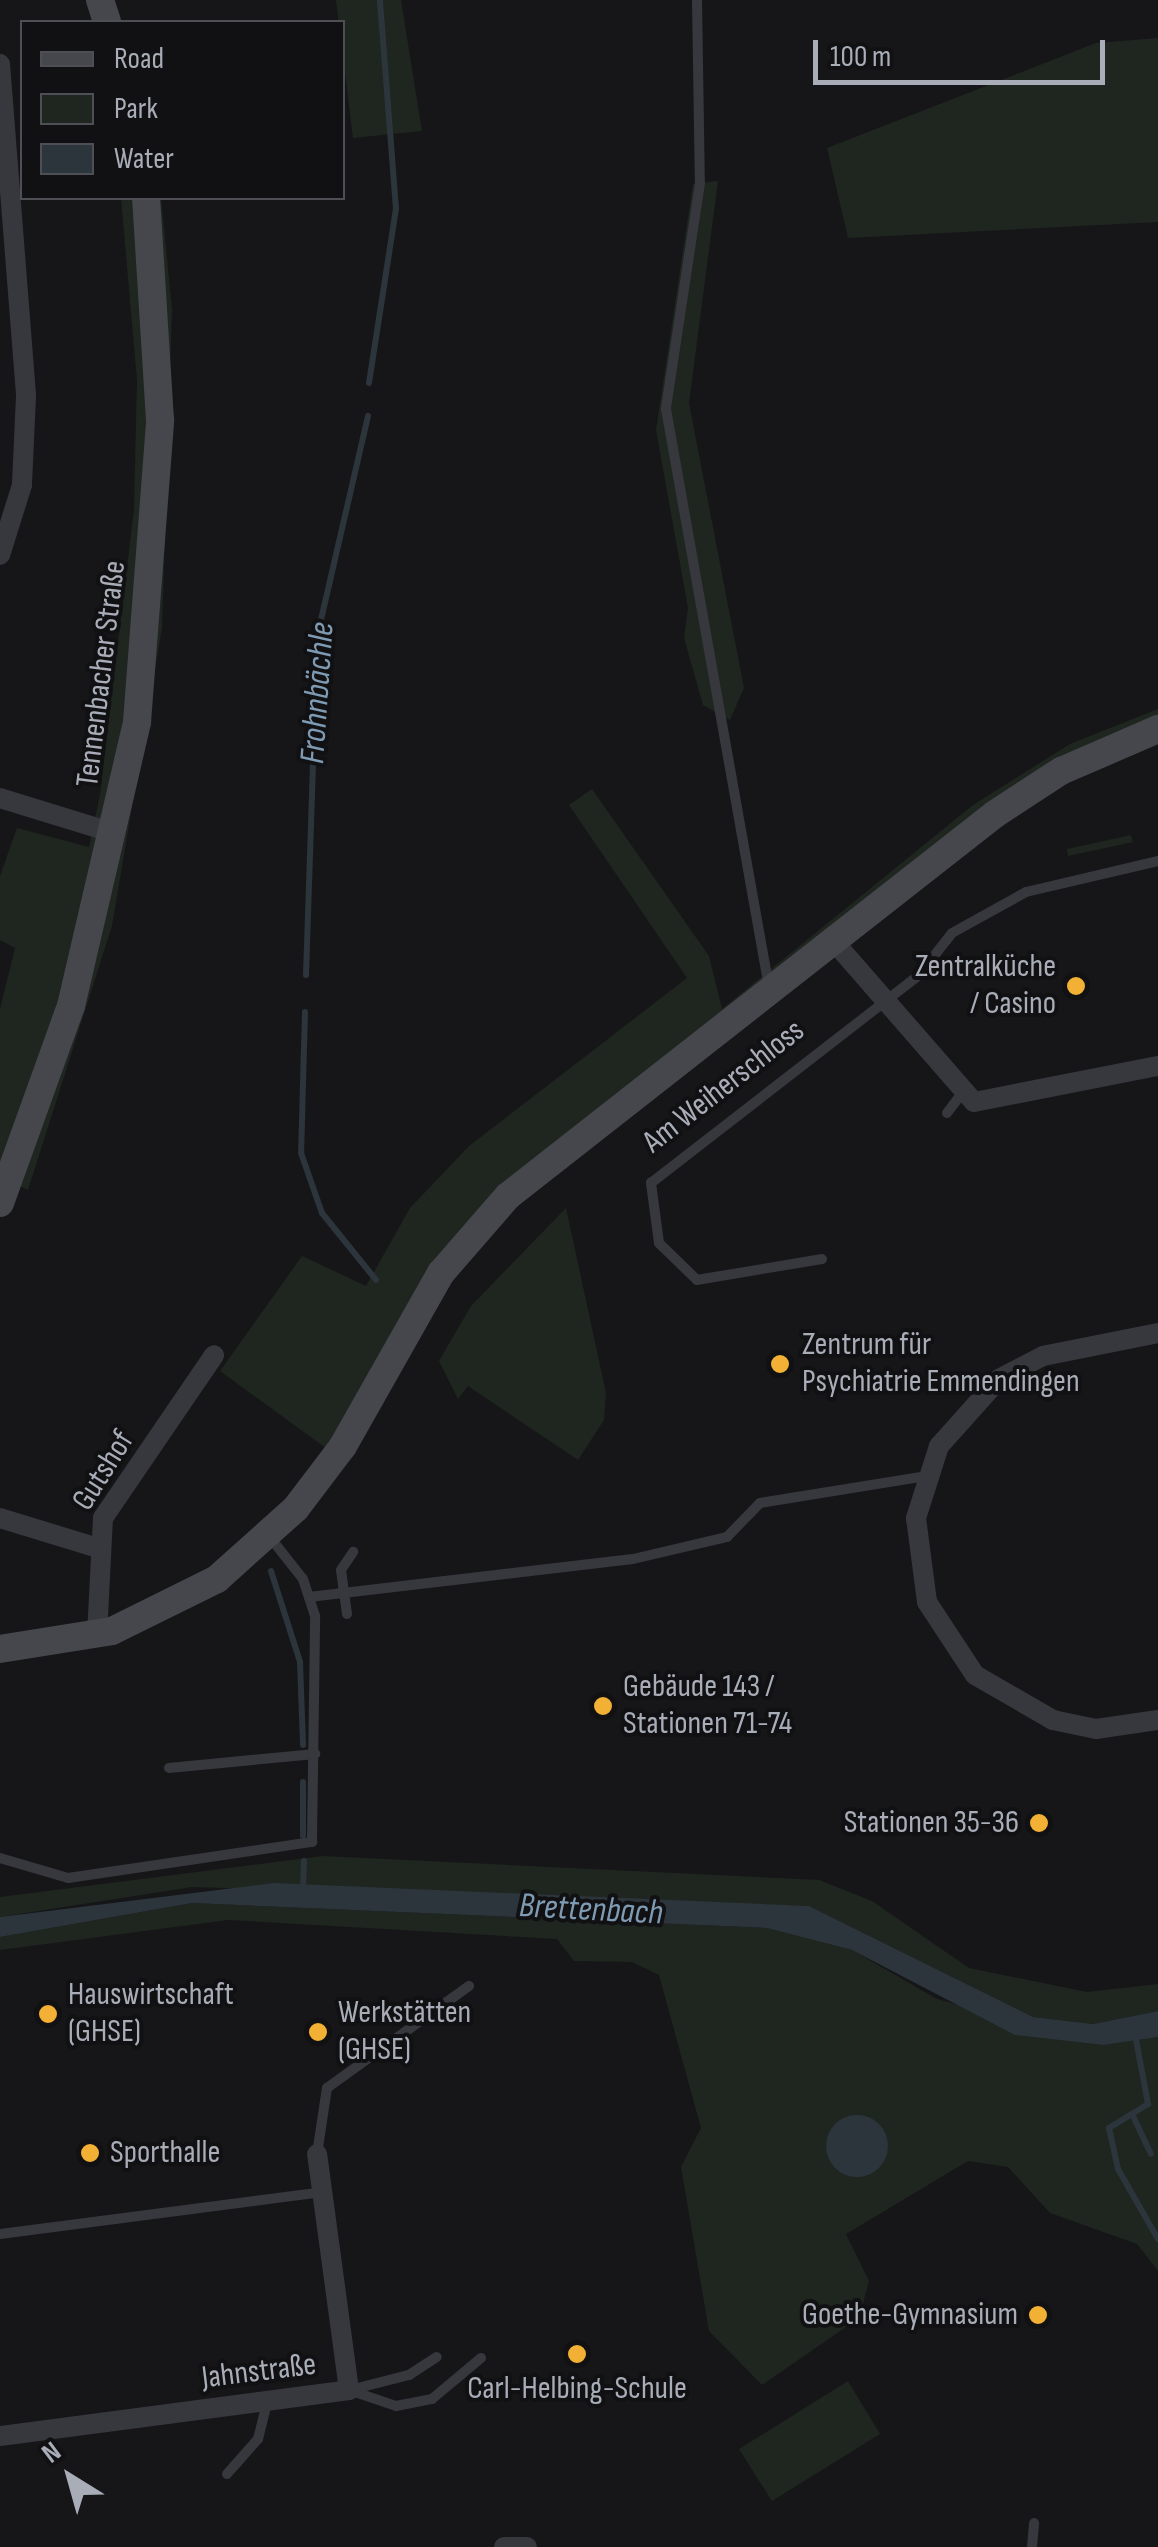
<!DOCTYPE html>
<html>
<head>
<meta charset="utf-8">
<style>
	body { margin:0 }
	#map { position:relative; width:1158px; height:2547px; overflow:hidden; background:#161618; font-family:"Sofia Sans Condensed",sans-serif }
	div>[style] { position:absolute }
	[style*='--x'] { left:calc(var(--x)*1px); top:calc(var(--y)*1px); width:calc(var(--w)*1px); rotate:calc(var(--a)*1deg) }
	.green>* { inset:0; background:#1e261f }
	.water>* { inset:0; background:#2c353c }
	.round { border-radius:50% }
	.stream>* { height:6px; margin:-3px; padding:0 3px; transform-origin:3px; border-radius:3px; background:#2c353c }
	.lane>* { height:10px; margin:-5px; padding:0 5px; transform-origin:5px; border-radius:5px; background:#37383d }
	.street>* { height:20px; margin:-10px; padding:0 10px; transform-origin:10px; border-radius:10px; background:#37383d }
	.secondary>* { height:28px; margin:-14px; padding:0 14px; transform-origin:14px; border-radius:14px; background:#45474d }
	.dots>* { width:28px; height:28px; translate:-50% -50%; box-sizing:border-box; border:5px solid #111113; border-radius:50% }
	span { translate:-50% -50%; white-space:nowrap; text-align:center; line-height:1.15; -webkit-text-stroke:8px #111113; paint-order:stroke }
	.street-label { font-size:32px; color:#a8adb8 }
	.poi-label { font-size:32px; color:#a8adb8 }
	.right { translate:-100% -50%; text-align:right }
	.left { translate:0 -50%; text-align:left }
	.water-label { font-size:35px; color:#7f9bb3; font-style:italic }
	.legend { position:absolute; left:20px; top:20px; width:325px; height:180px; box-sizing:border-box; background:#111113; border:2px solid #4d4f55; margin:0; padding:12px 18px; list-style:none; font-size:30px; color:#a8adb8 }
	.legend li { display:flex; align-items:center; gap:20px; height:50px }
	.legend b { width:50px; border:2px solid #4d4f55 }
	.north { position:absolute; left:20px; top:2427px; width:100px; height:100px; -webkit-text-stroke:8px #111113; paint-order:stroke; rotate:323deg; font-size:28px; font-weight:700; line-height:40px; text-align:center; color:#a8adb8 }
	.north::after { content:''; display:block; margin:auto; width:35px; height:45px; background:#a8adb8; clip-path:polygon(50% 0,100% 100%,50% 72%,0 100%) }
	.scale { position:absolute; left:813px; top:40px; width:292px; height:45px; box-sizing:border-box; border:5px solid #a8adb8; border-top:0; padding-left:12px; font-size:30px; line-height:35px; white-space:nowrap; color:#a8adb8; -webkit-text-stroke:8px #111113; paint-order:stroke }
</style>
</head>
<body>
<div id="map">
	<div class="green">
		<div style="clip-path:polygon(336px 0,401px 0,422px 131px,353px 138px)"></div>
		<div style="clip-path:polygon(1158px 38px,1158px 222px,848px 238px,827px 148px,1096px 43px)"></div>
		<div style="clip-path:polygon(718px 181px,689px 403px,744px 688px,730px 720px,703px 705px,684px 638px,688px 608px,656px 430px,693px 184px)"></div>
		<div style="clip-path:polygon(121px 198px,161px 198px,163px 217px,172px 310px,162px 628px,112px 926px,28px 1190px,0 1177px,0 1009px,15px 948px,0 940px,0 876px,17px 828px,89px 847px,100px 795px,134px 509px,137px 380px)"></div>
		<div style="clip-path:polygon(1158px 709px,1158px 735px,1031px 796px,531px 1190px,451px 1278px,345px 1462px,220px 1371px,302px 1256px,366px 1286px,410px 1208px,469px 1146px,687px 978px,569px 805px,592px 789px,709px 956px,722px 1009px,973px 805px,1070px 744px)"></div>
		<div style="clip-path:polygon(1131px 835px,1133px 842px,1068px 856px,1067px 849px)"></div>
		<div style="clip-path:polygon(566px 1208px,606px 1393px,604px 1420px,578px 1460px,468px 1386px,458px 1399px,439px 1361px,471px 1306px)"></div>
		<div style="clip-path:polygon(323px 1856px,819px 1880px,872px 1901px,969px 1968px,1087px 1992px,1158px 1984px,1158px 2011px,1093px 2024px,1033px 2017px,809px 1906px,192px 1887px,0 1917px,0 1897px)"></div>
		<div style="clip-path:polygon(192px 1903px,767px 1928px,852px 1950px,937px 1999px,1104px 2045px,1158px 2037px,1158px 2271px,1137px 2244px,1050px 2213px,1008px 2167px,968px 2161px,846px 2234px,869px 2281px,859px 2318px,762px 2385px,709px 2331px,681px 2167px,701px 2128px,659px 1975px,632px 1962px,574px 1961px,557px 1939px,228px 1920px,0 1950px,0 1937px)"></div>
		<div style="clip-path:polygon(848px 2381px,880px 2434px,772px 2501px,739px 2449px)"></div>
	</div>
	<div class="water">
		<div style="clip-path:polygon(274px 1883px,809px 1906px,1033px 2017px,1093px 2024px,1158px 2011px,1158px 2037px,1104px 2045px,1015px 2035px,852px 1950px,767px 1928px,192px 1903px,0 1937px,0 1917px)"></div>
		<div class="round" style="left:826px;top:2115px;width:62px;height:62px"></div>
	</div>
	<div class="stream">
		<div style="--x:369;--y:383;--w:176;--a:-81.2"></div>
		<div style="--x:396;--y:209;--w:210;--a:-94.4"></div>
		<div style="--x:306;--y:975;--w:338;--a:-88.1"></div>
		<div style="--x:317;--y:637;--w:227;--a:-77"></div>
		<div style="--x:305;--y:1012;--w:141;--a:91.6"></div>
		<div style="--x:301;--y:1153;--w:64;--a:70.7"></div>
		<div style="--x:322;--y:1213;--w:86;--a:51.1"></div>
		<div style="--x:271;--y:1571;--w:96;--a:72.3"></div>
		<div style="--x:300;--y:1662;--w:83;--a:87.9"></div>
		<div style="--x:303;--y:1782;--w:54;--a:90"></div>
		<div style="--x:303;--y:1890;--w:29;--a:-88"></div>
		<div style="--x:1135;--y:2034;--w:71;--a:79.5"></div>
		<div style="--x:1148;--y:2104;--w:46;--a:148.4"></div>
		<div style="--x:1109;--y:2128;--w:42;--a:77.6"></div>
		<div style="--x:1118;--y:2169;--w:81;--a:60.3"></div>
		<div style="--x:1132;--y:2114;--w:44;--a:64.6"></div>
	</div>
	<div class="lane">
		<div style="--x:697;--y:0;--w:183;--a:89.1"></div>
		<div style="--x:700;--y:183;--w:229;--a:98.6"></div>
		<div style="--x:666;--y:409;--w:587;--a:79.9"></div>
		<div style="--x:947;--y:1113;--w:21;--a:-53"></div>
		<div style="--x:822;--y:1259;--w:127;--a:170.5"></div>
		<div style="--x:697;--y:1280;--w:53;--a:-135.8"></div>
		<div style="--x:659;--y:1243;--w:61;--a:-97.6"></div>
		<div style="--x:651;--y:1183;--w:339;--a:-37.8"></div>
		<div style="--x:919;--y:975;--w:53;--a:-51.8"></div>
		<div style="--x:952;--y:933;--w:85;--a:-29"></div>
		<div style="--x:1026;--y:892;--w:136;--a:-13.2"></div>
		<div style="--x:309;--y:1597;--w:326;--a:-6.7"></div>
		<div style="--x:633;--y:1559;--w:97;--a:-13.2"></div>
		<div style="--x:727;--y:1537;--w:47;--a:-45.9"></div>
		<div style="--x:760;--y:1503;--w:168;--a:-9.2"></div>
		<div style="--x:347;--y:1614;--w:44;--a:-97.8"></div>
		<div style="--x:341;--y:1570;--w:22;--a:-56"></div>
		<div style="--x:169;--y:1768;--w:147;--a:-5.5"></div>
		<div style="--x:0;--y:1858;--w:71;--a:16.4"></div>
		<div style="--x:68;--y:1878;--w:247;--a:-8.4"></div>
		<div style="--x:312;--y:1842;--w:226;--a:-89.2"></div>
		<div style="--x:315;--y:1616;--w:39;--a:-108"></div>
		<div style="--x:303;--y:1579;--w:55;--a:-128.3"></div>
		<div style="--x:317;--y:2154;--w:67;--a:-81.4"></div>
		<div style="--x:327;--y:2088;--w:175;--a:-35.7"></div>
		<div style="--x:0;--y:2234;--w:319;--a:-7.4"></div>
		<div style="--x:349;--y:2390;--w:50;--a:18.8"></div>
		<div style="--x:396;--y:2406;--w:37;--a:-11"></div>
		<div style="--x:432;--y:2399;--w:64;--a:-39.9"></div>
		<div style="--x:350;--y:2390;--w:61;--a:-14.3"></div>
		<div style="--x:409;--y:2375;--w:33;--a:-33"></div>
		<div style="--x:227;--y:2474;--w:47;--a:-48.5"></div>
		<div style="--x:258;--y:2439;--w:38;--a:-76"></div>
		<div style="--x:1032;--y:2547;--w:24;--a:-85"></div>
	</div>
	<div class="street">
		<div style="--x:0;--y:64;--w:333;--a:85.5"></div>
		<div style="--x:26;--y:396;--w:89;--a:92.6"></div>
		<div style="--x:22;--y:485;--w:73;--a:107.4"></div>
		<div style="--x:0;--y:798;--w:119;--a:17.1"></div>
		<div style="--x:837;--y:945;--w:208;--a:48.9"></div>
		<div style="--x:974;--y:1102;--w:187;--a:-11.1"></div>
		<div style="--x:1158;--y:1333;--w:117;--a:168.7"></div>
		<div style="--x:1043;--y:1356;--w:50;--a:152.4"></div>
		<div style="--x:999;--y:1379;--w:90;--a:131.8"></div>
		<div style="--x:939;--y:1446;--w:76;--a:107.7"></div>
		<div style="--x:916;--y:1518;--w:85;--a:82.5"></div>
		<div style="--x:927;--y:1602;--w:87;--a:56.7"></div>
		<div style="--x:975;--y:1675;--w:90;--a:30"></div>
		<div style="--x:1053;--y:1720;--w:44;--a:11.8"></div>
		<div style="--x:1096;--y:1729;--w:63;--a:-8.3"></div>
		<div style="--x:0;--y:1518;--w:99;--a:17"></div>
		<div style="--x:97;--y:1636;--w:118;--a:-87.1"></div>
		<div style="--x:103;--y:1518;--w:197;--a:-55.7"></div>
		<div style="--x:0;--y:2436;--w:352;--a:-7.5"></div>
		<div style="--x:349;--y:2390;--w:238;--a:-97.7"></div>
		<div style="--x:504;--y:2547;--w:23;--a:0"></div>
	</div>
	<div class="secondary">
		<div style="--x:100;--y:0;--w:23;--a:72"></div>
		<div style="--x:0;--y:1203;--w:209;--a:-70.2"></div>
		<div style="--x:71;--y:1006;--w:292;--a:-76.9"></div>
		<div style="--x:137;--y:722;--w:303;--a:-85.6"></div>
		<div style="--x:160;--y:420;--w:222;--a:-93.6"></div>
		<div style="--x:0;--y:1649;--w:113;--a:-9.1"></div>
		<div style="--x:112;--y:1631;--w:117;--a:-26.3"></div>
		<div style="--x:217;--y:1579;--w:106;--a:-41.9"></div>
		<div style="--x:296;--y:1508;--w:78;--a:-52.8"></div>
		<div style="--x:343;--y:1446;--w:199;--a:-60.5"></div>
		<div style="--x:441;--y:1273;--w:102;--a:-49"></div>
		<div style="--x:508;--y:1196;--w:619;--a:-38.11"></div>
		<div style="--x:995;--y:814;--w:79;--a:-33.1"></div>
		<div style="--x:1061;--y:771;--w:106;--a:-23.4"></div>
	</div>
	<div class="dots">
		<div style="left:1076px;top:986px;background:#f2b134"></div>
		<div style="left:780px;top:1364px;background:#f2b134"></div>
		<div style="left:603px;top:1706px;background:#f2b134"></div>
		<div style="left:1039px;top:1823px;background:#f2b134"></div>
		<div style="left:48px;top:2014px;background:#f2b134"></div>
		<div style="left:318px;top:2032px;background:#f2b134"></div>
		<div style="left:90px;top:2153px;background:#f2b134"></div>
		<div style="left:1038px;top:2315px;background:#f2b134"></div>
		<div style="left:577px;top:2354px;background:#f2b134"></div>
	</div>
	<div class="street-label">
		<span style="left:102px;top:674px;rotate:-83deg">Tennenbacher Straße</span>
		<span style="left:724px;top:1087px;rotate:-38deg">Am Weiherschloss</span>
		<span style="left:104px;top:1471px;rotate:-58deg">Gutshof</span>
		<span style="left:259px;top:2372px;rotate:-7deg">Jahnstraße</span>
	</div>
	<div class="poi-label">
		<span class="right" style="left:1056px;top:986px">Zentralküche<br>/ Casino</span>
		<span class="left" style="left:802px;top:1364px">Zentrum für<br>Psychiatrie Emmendingen</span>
		<span class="left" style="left:623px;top:1706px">Gebäude 143 /<br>Stationen 71-74</span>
		<span class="right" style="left:1019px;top:1823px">Stationen 35-36</span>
		<span class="left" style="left:68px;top:2014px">Hauswirtschaft<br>(GHSE)</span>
		<span class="left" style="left:338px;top:2032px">Werkstätten<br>(GHSE)</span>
		<span class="left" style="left:110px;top:2153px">Sporthalle</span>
		<span class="right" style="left:1018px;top:2315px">Goethe-Gymnasium</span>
		<span style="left:577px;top:2389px">Carl-Helbing-Schule</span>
	</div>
	<div class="water-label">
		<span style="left:318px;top:693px;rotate:-86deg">Frohnbächle</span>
		<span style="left:591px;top:1910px;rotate:3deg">Brettenbach</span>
	</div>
	<ul class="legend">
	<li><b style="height:12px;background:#45474d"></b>Road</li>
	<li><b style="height:28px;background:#1e261f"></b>Park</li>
	<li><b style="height:28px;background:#2c353c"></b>Water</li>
	</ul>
	<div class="north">N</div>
	<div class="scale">100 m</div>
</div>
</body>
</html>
